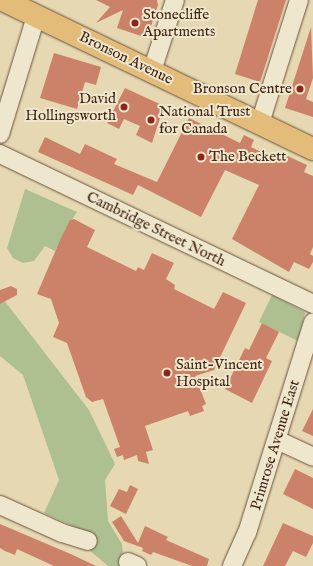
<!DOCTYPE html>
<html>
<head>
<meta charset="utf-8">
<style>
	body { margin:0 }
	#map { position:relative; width:313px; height:566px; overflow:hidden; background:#e6d8b3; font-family:"IM FELL English",serif }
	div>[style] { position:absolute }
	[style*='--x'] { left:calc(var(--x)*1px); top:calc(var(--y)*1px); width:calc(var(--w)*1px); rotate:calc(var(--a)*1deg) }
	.green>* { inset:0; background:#aec091 }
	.building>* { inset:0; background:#cc8268 }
	.roads { filter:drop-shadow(0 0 1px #6a513a) drop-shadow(0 0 1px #6a513a) }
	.minor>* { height:18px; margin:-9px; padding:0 9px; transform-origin:9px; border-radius:9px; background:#efe6ce }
	.major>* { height:22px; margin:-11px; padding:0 11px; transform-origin:11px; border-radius:11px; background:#e3bc7a }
	.dots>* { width:11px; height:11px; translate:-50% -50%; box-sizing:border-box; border:2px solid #efe6ce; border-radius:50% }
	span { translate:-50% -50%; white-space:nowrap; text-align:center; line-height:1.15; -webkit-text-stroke:4px #efe6ce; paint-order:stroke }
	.poi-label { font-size:15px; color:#402412 }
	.left { translate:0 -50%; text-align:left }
	.right { translate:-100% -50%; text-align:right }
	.street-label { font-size:15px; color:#402412 }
</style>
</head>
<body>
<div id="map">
	<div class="green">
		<div style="clip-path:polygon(25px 189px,77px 212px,65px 230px,60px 247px,58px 245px,55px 251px,45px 246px,34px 261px,23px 263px,13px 258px,7px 248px)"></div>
		<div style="clip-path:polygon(0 295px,89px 410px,115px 464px,105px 480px,108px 521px,122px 544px,124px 566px,108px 566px,88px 549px,88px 533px,44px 513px,59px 480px,23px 375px,0 356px)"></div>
		<div style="clip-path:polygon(272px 295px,305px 312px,298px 341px,259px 322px)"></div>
	</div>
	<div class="building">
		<div style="clip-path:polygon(96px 0,157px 0,158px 5px,147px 38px,117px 28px,123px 10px,96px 23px,110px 7px)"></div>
		<div style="clip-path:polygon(258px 0,286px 0,260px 82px,235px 74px)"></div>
		<div style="clip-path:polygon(311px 27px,313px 78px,306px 99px,313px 102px,313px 117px,285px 108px)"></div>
		<div style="clip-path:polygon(54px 53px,101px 67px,96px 85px,85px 82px,77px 109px,40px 98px)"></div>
		<div style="clip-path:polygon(125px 88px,164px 106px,152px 143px,136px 135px,140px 126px,124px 119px,119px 129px,107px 123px)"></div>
		<div style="clip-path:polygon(189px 118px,240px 143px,244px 135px,254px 140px,251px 147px,276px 159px,279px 152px,307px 165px,304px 172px,313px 176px,313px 247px,310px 254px,313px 256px,313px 262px,309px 269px,294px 262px,289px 272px,232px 239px,259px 185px,225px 170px,201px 217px,138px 185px,133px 195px,38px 152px,45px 137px,80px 154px,85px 144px,117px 159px,114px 164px,157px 182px)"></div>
		<div style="clip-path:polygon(74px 219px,95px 230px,87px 247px,136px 271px,138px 267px,144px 270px,152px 253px,174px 263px,166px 279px,175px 285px,174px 289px,214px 309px,223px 292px,246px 303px,214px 370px,195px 376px,206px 404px,202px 406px,204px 411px,190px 416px,188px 411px,145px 426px,153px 450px,146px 452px,149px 464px,138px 461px,137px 455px,124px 460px,123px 455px,117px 457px,114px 449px,120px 447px,103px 399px,92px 402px,86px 397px,67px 343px,53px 337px,59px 323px,51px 299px,37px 294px,61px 238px,70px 220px)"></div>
		<div style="clip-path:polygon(11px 286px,17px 289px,17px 295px,0 304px,0 290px)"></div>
		<div style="clip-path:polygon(262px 323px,279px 332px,266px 358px,272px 361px,252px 403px,225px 389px,245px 348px,249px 350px)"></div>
		<div style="clip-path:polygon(313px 409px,313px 436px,302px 431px)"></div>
		<div style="clip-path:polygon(295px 469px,313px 478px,313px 509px,283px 494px)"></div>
		<div style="clip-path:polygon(130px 485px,138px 489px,126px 514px,110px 506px,119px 489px,127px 492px)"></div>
		<div style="clip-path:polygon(121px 516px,138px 543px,145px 526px,168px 537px,166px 540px,209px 559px,207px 566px,192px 566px,153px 552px,151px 555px,142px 551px,143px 548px,124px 541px,112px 522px)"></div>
		<div style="clip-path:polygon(283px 523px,313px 536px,313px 543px,306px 557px,293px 551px,285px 566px,263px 566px)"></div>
		<div style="clip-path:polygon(0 524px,73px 555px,96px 566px,54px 566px,17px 549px,15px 555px,5px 551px,0 548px)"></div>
	</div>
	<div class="roads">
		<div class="minor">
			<div style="--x:152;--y:71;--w:75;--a:-72.1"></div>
			<div style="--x:260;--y:123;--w:129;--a:-72.4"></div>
			<div style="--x:0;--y:134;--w:123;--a:-73"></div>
			<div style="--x:0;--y:154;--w:347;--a:25.6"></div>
			<div style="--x:277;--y:440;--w:40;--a:25"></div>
			<div style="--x:0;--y:505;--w:68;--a:24.3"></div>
			<div style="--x:62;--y:533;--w:27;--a:17"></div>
			<div style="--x:128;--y:562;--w:10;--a:24"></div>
			<div style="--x:232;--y:566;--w:36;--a:-66"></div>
			<div style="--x:247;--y:533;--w:221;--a:-72.6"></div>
		</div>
		<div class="major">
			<div style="--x:3;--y:0;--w:344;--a:25.7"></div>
		</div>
	</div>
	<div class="dots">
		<div style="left:135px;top:23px;background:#8f2418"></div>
		<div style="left:300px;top:89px;background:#8f2418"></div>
		<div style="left:124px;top:107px;background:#8f2418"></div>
		<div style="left:151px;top:120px;background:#8f2418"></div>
		<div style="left:201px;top:157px;background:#8f2418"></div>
		<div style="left:167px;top:373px;background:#8f2418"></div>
	</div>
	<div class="poi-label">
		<span class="left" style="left:143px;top:23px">Stonecliffe<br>Apartments</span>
		<span class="right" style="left:292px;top:89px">Bronson Centre</span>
		<span class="right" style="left:116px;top:107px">David<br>Hollingsworth</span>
		<span class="left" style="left:159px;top:120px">National Trust<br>for Canada</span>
		<span class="left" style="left:209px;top:157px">The Beckett</span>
		<span class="left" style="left:176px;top:373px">Saint-Vincent<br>Hospital</span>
	</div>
	<div class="street-label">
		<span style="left:126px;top:58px;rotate:26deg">Bronson Avenue</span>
		<span style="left:156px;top:229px;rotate:26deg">Cambridge Street North</span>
		<span style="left:275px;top:445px;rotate:-73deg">Primrose Avenue East</span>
	</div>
</div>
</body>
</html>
